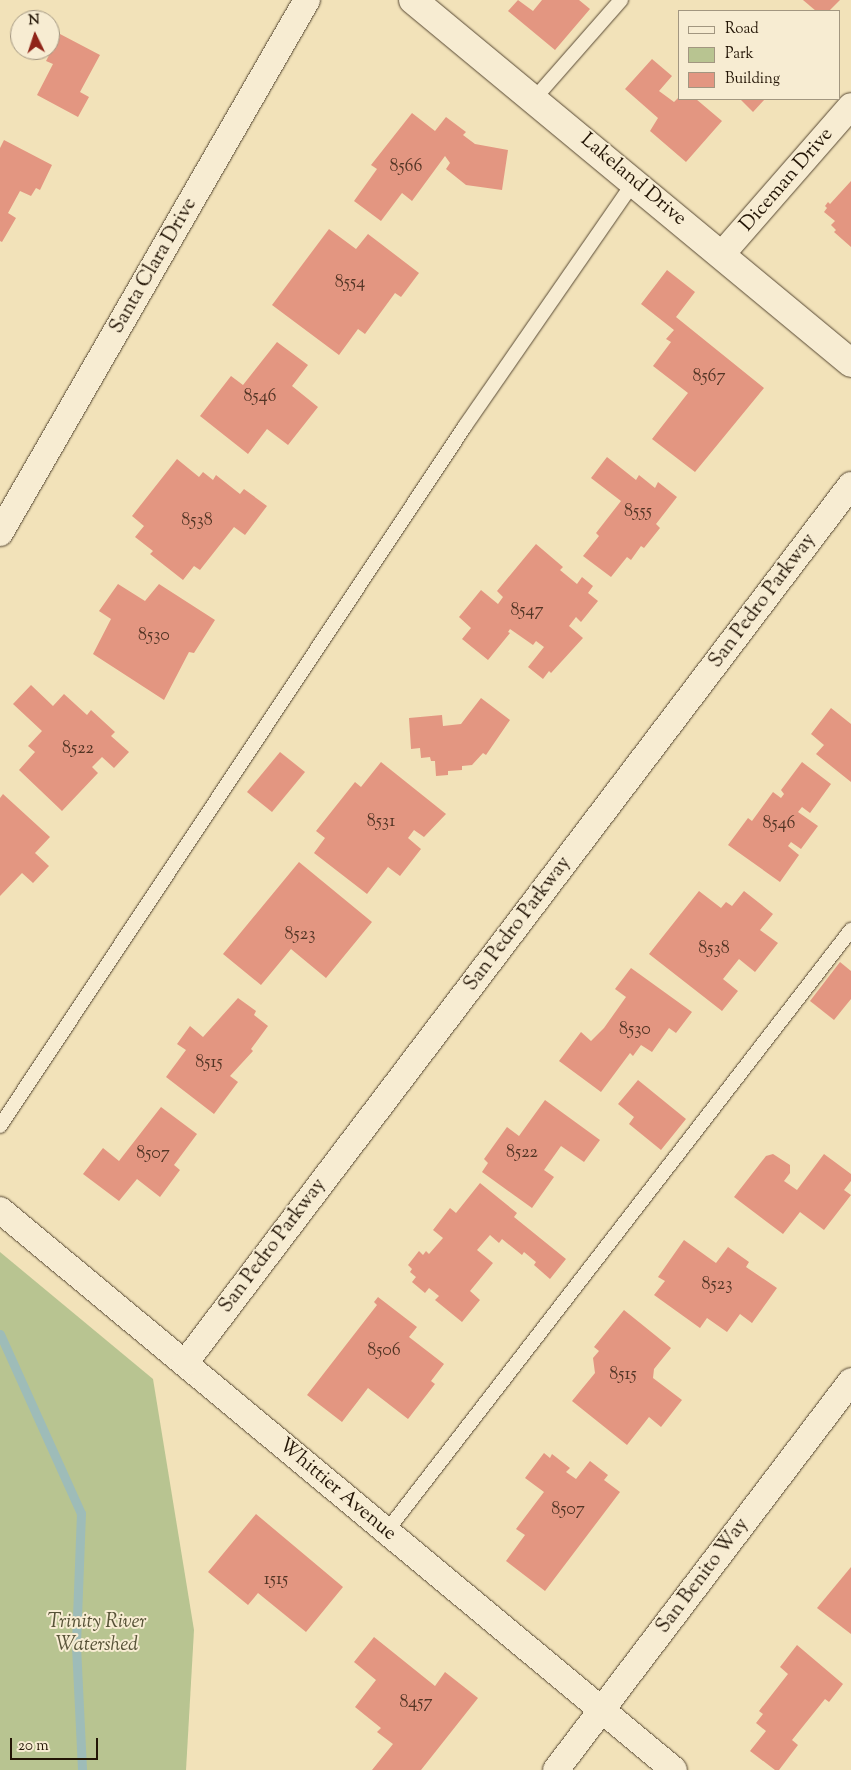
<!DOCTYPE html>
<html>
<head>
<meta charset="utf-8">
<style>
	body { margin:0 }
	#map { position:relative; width:851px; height:1770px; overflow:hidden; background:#f2e2b9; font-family:"Sorts Mill Goudy",serif }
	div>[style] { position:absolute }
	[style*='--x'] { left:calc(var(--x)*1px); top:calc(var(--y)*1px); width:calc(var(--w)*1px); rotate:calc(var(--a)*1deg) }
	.green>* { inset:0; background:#b8c491 }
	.stream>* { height:9px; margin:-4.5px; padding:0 4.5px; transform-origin:4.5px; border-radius:4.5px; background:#9ebcb8 }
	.building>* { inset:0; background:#e39681 }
	.roads { filter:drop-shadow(0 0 1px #574833) drop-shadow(0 0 1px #574833) }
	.service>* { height:14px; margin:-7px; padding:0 7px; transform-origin:7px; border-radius:7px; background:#f7ecd2 }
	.minor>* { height:26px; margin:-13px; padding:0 13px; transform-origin:13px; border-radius:13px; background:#f7ecd2 }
	.tertiary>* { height:28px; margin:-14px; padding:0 14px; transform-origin:14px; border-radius:14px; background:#f7ecd2 }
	span { translate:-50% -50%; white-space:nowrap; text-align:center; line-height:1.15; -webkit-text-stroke:4px #f7ecd2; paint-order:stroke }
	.number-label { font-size:18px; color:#533525 }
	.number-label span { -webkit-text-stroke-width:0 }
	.street-label { font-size:20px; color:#231506 }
	.park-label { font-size:20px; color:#575237; font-style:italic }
	.legend { position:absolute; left:678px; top:10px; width:162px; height:90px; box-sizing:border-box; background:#f7ecd2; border:1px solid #a29680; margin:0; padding:6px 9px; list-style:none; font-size:15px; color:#231506 }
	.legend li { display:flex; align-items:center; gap:10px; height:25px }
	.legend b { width:25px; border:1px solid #a29680 }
	.north { position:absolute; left:10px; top:10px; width:50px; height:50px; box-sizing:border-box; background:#f7ecd2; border:1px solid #a29680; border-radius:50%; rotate:356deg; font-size:14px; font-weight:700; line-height:20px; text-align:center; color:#231506 }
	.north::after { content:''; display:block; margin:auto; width:18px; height:22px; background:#8f2418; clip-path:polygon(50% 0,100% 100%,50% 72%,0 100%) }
	.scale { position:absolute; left:10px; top:1738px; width:88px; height:22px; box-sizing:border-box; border:2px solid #231506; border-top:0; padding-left:6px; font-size:15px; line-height:18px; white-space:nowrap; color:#231506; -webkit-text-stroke:4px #f7ecd2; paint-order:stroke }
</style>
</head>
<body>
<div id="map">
	<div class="green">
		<div style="clip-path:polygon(0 1252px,153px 1379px,194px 1630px,186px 1770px,0 1770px)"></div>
	</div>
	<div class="stream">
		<div style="--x:0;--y:1334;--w:196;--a:65.7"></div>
		<div style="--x:81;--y:1513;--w:133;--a:92.2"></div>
		<div style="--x:76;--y:1646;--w:124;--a:87.2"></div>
	</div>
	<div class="building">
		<div style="clip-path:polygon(518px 0,533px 11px,542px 0,579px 0,590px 9px,555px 50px,508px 11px)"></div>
		<div style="clip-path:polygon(803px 0,840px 0,829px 11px,816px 11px)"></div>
		<div style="clip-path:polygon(60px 34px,100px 55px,80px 92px,89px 97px,78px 117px,37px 95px,53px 64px,46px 61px)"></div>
		<div style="clip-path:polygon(652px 59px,672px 76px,659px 91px,674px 102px,680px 96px,680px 99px,696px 99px,722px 121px,686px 162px,650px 131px,658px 118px,625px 89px)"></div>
		<div style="clip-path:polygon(740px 99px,765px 99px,753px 112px)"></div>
		<div style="clip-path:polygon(412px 113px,435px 131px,446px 117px,466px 132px,463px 135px,475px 144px,508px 150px,502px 190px,466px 185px,446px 169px,450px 163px,445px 156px,412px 201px,402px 193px,381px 221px,354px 201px,377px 169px,371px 165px)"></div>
		<div style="clip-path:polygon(4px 140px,52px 165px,40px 190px,36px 188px,31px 196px,20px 191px,8px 213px,16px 218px,2px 242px,0 241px,0 148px)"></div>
		<div style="clip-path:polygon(851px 181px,851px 247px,834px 232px,836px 230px,831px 225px,835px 221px,824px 212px,827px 208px,825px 206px,828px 202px,830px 204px)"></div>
		<div style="clip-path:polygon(329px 229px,356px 249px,368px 234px,419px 273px,401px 297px,395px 293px,365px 334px,358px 329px,339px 355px,272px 305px)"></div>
		<div style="clip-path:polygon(667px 270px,695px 292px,676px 317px,764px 388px,695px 472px,652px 439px,688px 393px,653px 366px,671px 342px,666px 339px,674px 330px,641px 304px)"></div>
		<div style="clip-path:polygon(277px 342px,308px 365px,292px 386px,318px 407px,288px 445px,267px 429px,248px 454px,200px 416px,231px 376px,243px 385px)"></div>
		<div style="clip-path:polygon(607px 457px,636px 480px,639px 475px,655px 488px,658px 482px,677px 497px,656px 524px,660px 528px,644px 548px,641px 546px,631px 560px,627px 557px,611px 577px,583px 556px,599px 536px,596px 533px,621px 501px,591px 478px)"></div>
		<div style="clip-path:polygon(177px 459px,199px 477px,203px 472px,213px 480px,216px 475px,240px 494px,244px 489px,267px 506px,245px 535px,234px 527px,200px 570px,194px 566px,183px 580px,150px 554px,153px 551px,135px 537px,144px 526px,132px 516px)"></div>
		<div style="clip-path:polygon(536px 544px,563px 567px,560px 570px,577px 584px,582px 577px,593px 586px,588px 593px,598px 601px,581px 622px,576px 617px,569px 626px,583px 638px,551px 673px,549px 671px,543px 679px,528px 667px,544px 647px,536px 641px,533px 645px,510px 629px,508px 632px,510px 633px,488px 660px,462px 639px,471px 628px,459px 617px,481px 590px,498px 604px,503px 597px,497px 591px)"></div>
		<div style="clip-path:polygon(118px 584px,145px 601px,159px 584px,215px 620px,194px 653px,189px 652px,164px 700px,93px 654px,111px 619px,99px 611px)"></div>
		<div style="clip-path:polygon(31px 685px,53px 706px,64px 694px,87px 715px,91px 710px,115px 732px,111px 736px,129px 752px,114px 768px,102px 757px,92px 767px,98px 773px,62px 811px,19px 770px,35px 752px,28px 746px,42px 731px,13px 704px)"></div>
		<div style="clip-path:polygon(481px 698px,510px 720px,486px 755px,483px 753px,472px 765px,462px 766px,462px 770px,448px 771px,448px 775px,436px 776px,435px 761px,431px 761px,430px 757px,421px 758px,420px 748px,411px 749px,409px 718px,442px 715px,443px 726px,461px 724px)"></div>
		<div style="clip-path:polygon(831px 708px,851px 724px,851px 782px,816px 754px,824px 745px,811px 734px)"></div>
		<div style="clip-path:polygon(280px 752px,305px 772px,272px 812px,247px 792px)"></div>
		<div style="clip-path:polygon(381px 762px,446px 814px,424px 837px,414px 830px,408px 838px,421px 849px,400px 876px,388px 867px,367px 894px,314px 853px,325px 838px,316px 831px,355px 782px,361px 787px)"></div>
		<div style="clip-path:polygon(802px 762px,831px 784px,810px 813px,802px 807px,798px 812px,818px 826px,801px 849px,791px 842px,788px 846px,799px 855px,780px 882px,728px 845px,748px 818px,752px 821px,773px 792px,781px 798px,784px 794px,781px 790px)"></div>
		<div style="clip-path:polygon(3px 794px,50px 837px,35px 853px,49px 866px,33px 883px,22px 873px,0 896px,0 798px)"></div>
		<div style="clip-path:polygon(299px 862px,372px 922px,326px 978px,291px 949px,261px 985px,223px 954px)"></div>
		<div style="clip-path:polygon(699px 891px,721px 908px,726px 902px,732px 906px,744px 891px,773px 914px,760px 930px,778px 943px,755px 972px,739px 959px,723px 979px,738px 991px,722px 1011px,649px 954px)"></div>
		<div style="clip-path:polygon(840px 962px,851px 971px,851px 999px,834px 1020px,810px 1001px)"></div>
		<div style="clip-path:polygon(631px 968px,692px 1012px,676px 1033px,669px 1028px,652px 1052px,641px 1045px,633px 1056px,630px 1053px,601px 1092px,559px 1061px,581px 1032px,591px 1041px,604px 1028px,626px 997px,615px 989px)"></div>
		<div style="clip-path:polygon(238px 998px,256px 1011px,254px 1015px,268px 1026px,251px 1049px,253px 1051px,230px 1076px,238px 1082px,214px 1114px,166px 1077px,186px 1050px,177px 1044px,190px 1026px,203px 1037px)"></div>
		<div style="clip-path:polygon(638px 1080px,686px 1119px,661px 1150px,629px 1124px,634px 1117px,618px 1104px)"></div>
		<div style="clip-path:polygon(545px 1100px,600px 1140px,584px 1162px,561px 1146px,544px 1170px,554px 1177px,532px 1208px,482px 1172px,488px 1163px,484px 1159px,507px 1127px,519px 1136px)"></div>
		<div style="clip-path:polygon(161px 1107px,197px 1134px,174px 1165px,180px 1170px,160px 1197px,137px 1179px,119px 1201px,83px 1174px,103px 1148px,119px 1161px)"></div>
		<div style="clip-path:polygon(773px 1154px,790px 1165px,790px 1173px,784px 1181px,797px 1190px,824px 1154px,851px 1174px,851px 1181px,844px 1190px,851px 1195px,824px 1230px,800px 1212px,783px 1234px,734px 1197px,766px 1156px)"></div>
		<div style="clip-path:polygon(480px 1183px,517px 1213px,514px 1217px,566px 1259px,550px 1279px,534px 1265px,536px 1262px,524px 1252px,522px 1255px,502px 1239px,499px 1243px,490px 1235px,477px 1250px,493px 1263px,470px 1291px,480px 1300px,462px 1322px,435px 1300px,439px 1296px,429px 1288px,425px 1293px,412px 1282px,416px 1277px,410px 1272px,412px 1269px,408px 1265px,419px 1251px,423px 1255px,426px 1251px,429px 1254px,443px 1238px,433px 1230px,450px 1208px,456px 1213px)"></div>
		<div style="clip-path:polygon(684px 1240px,716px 1263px,728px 1247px,749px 1262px,746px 1267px,777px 1288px,752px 1323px,740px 1314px,727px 1332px,707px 1318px,700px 1328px,654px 1295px,665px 1281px,658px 1277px)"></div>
		<div style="clip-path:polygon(378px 1297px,417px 1327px,409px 1337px,444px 1364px,431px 1381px,435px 1384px,408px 1419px,368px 1388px,342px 1422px,307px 1395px,377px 1305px,374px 1302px)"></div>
		<div style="clip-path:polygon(624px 1310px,671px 1348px,654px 1369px,653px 1378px,682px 1400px,661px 1427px,649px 1417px,627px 1445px,572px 1401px,595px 1373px,593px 1358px,599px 1351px,594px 1347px)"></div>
		<div style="clip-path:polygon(544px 1453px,550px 1458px,552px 1454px,570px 1468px,566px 1472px,576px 1479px,590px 1461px,608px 1475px,604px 1480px,620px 1492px,545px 1591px,506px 1561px,525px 1535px,516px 1529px,544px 1492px,525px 1478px)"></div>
		<div style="clip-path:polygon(256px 1514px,343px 1587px,306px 1632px,258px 1593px,248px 1605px,208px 1572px)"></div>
		<div style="clip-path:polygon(851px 1567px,851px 1634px,817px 1608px)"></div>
		<div style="clip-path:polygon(374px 1637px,435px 1686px,445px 1672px,478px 1698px,421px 1770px,372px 1770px,393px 1744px,377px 1732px,381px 1728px,355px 1707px,376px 1680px,354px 1662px)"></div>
		<div style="clip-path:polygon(797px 1645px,843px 1684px,829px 1702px,825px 1699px,792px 1740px,798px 1745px,779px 1770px,775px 1770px,750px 1751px,766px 1731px,756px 1723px,763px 1714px,759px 1711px,788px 1674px,780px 1667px)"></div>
	</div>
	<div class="roads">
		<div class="service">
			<div style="--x:534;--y:99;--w:132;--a:-48.7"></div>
			<div style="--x:0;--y:1126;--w:840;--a:-56.4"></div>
			<div style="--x:465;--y:426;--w:297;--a:-55.3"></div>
			<div style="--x:386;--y:1532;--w:761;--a:-52.32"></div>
		</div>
		<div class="minor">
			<div style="--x:722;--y:254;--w:196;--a:-48.9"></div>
			<div style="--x:0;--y:533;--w:615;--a:-60.06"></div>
			<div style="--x:0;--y:1210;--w:876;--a:39.72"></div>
			<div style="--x:185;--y:1363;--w:1102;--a:-52.82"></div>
			<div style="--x:556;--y:1770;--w:488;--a:-52.8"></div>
		</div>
		<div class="tertiary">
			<div style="--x:413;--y:0;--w:569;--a:39.65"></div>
		</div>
	</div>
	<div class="number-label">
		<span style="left:406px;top:167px">8566</span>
		<span style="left:350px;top:283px">8554</span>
		<span style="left:709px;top:377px">8567</span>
		<span style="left:260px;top:397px">8546</span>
		<span style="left:638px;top:512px">8555</span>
		<span style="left:197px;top:521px">8538</span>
		<span style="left:527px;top:611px">8547</span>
		<span style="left:154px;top:636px">8530</span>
		<span style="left:78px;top:749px">8522</span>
		<span style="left:381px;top:822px">8531</span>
		<span style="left:779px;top:824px">8546</span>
		<span style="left:300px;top:935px">8523</span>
		<span style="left:714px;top:949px">8538</span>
		<span style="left:635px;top:1030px">8530</span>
		<span style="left:209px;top:1063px">8515</span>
		<span style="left:522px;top:1153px">8522</span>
		<span style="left:153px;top:1154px">8507</span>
		<span style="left:717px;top:1285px">8523</span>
		<span style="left:384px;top:1351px">8506</span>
		<span style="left:623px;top:1375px">8515</span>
		<span style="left:568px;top:1510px">8507</span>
		<span style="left:276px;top:1580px">1515</span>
		<span style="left:416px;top:1703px">8457</span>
	</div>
	<div class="street-label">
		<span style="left:633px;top:180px;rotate:40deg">Lakeland Drive</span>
		<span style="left:787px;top:180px;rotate:-49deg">Diceman Drive</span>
		<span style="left:154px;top:266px;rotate:-60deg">Santa Clara Drive</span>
		<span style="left:763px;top:601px;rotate:-53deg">San Pedro Parkway</span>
		<span style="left:518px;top:924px;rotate:-53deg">San Pedro Parkway</span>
		<span style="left:273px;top:1246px;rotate:-53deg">San Pedro Parkway</span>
		<span style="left:337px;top:1490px;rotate:40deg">Whittier Avenue</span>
		<span style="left:703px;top:1576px;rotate:-53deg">San Benito Way</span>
	</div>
	<div class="park-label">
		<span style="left:97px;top:1634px">Trinity River<br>Watershed</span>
	</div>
	<ul class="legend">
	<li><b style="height:6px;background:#f7ecd2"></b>Road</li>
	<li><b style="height:14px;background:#b8c491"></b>Park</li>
	<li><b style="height:14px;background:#e39681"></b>Building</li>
	</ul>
	<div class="north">N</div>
	<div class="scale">20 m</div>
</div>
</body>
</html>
